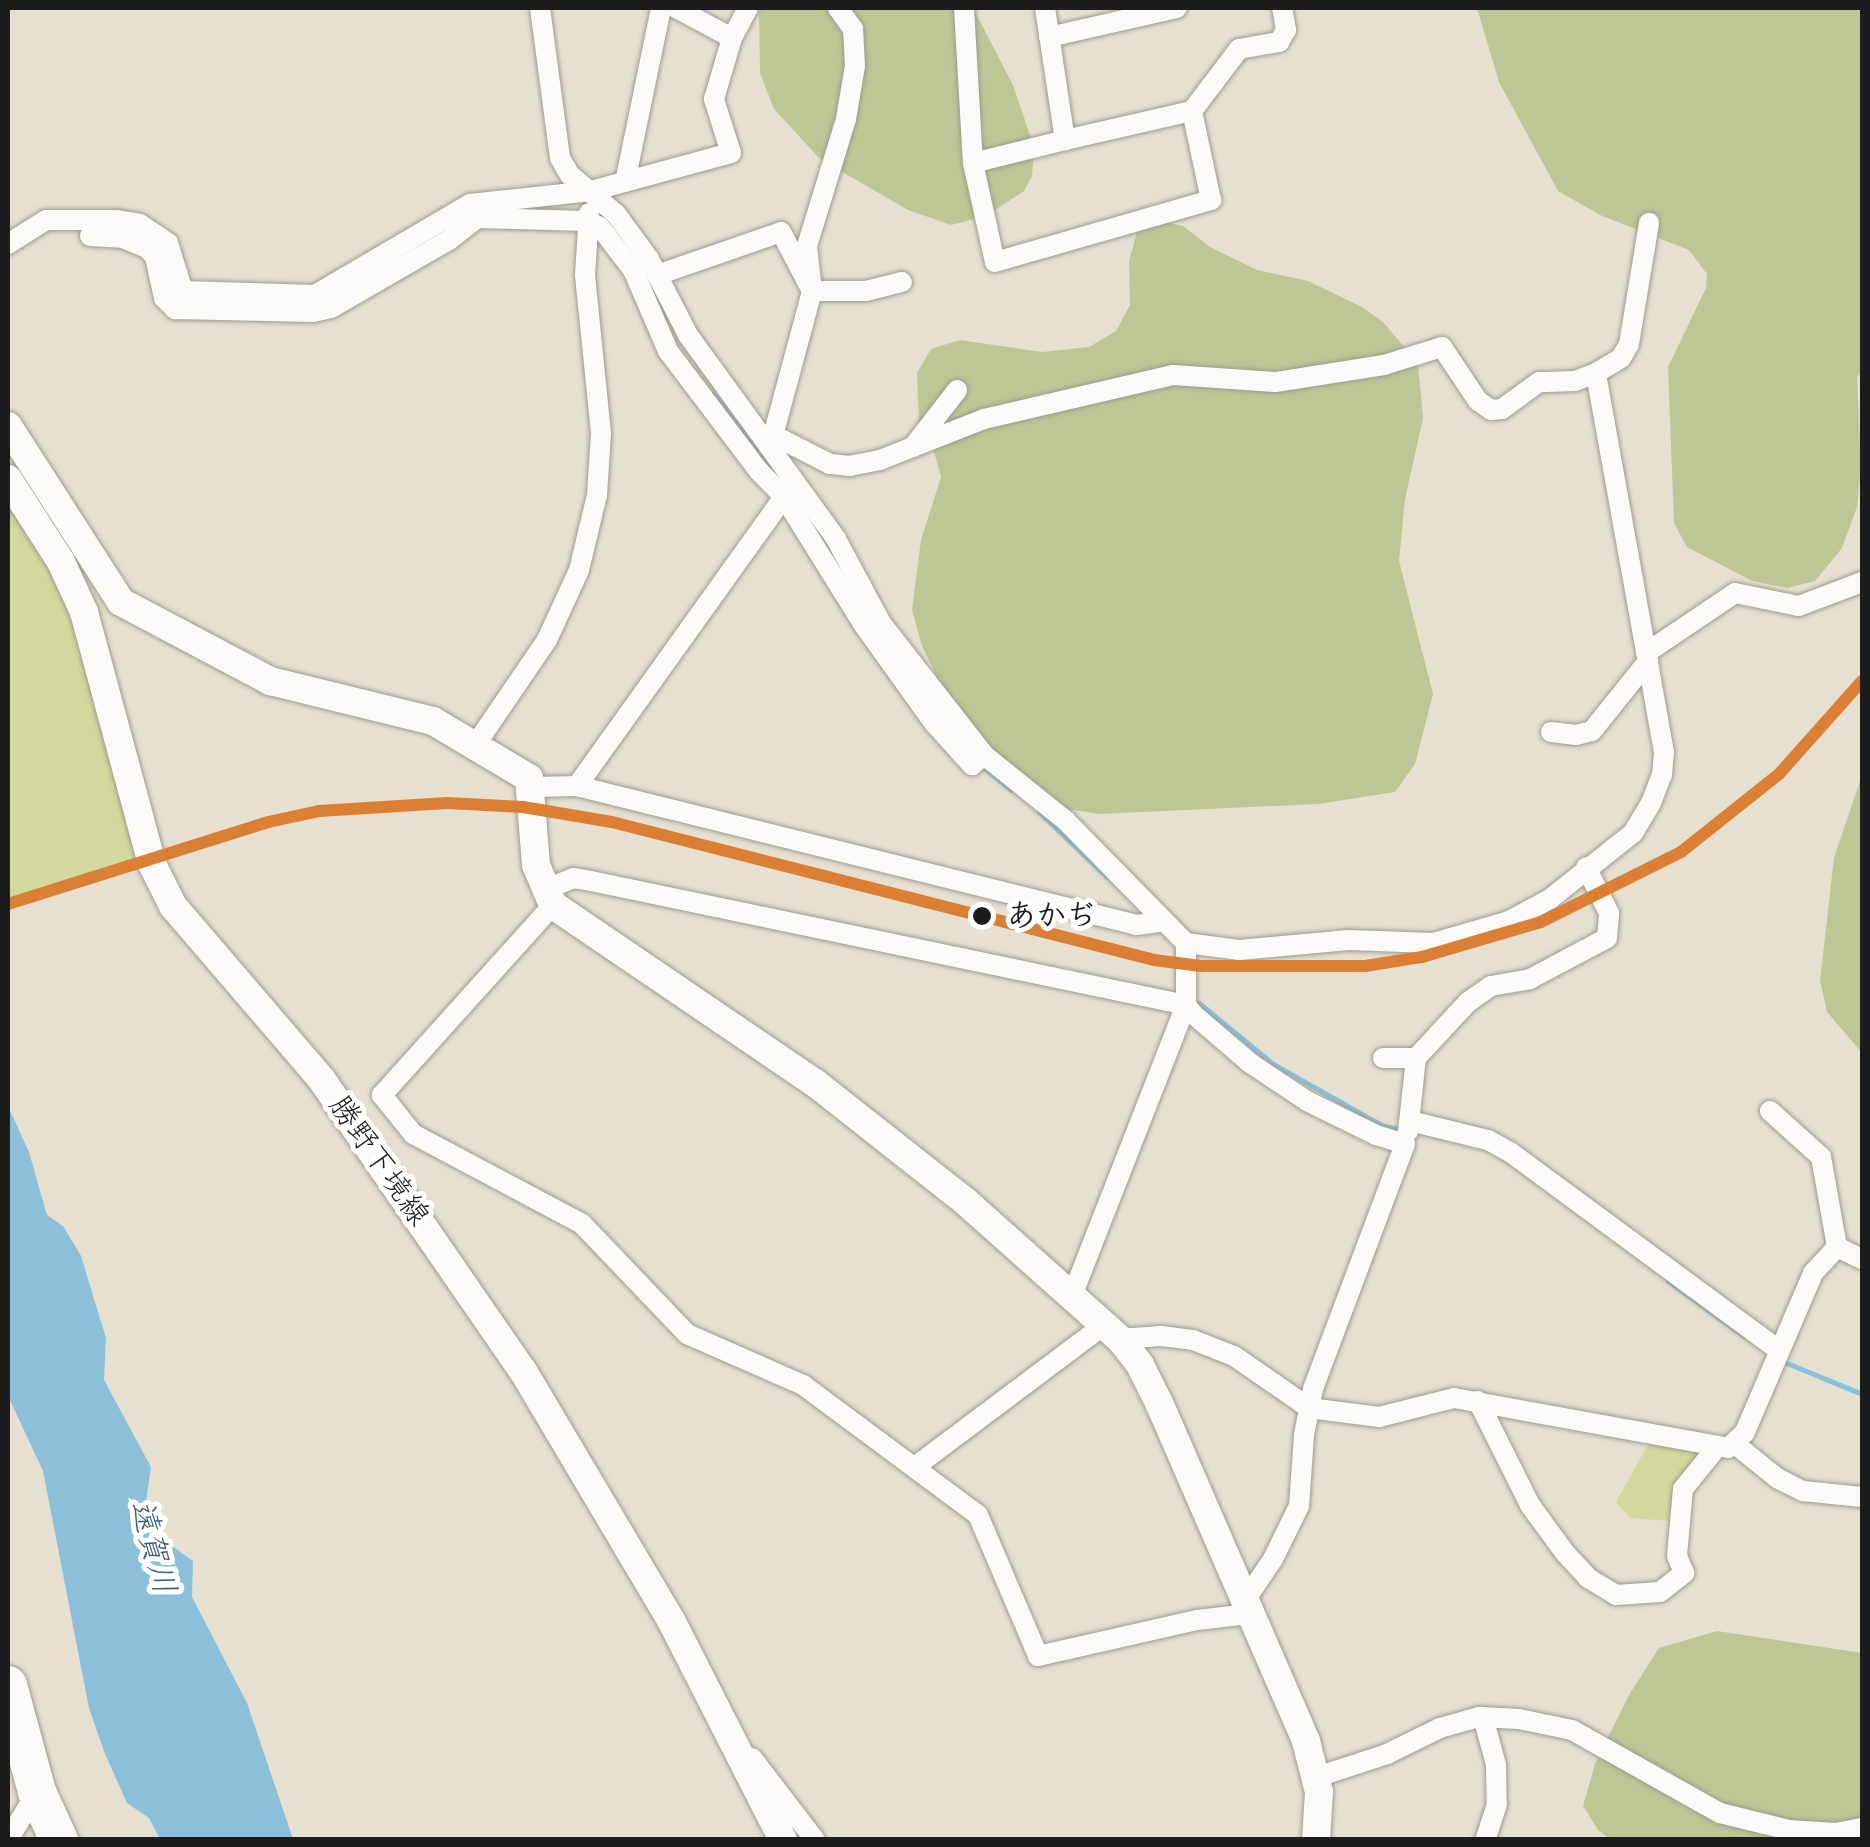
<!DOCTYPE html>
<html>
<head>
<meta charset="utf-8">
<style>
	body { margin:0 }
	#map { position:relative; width:1870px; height:1847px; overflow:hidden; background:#e6e0d0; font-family:Pangolin,"Klee One",sans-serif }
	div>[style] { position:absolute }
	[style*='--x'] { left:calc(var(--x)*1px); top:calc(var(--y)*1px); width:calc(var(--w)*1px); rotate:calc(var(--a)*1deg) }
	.green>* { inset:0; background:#d3d89c }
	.forest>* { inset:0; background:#bdc795 }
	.water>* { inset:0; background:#8cc0da }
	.stream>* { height:5px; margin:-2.5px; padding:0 2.5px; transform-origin:2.5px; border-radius:2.5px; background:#8cc0da }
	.roads { filter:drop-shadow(0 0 2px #9d9a91) drop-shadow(0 0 2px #9d9a91) }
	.street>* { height:20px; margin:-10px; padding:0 10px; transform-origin:10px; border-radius:10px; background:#fbfaf8 }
	.secondary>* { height:28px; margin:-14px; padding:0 14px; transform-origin:14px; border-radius:14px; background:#fbfaf8 }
	.highway>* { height:38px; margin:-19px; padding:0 19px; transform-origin:19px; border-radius:19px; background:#fbfaf8 }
	.rail-1>* { height:12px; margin:-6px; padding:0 6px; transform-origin:6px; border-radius:6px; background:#db7f34 }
	.dots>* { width:28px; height:28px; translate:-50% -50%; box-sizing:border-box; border:5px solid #fff; border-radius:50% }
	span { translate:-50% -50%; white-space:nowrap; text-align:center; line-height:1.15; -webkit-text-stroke:10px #fff; paint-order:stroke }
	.stop-label { font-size:30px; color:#1c1c1c; font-weight:700 }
	.left { translate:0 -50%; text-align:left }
	.street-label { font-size:30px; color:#1c1c1c }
	.water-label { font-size:32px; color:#3d6074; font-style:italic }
	.frame { position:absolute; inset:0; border:10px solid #1c1c1c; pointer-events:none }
</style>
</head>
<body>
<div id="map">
	<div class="green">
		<div style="clip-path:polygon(8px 495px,52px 563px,79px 628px,140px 857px,8px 903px)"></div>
		<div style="clip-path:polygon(1650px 1441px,1699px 1448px,1671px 1521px,1630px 1518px,1616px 1502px)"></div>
	</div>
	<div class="forest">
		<div style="clip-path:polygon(759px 8px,973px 8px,1013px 85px,1034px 147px,1032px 176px,1024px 191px,986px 216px,951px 225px,908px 210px,820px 159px,774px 109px,760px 73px)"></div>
		<div style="clip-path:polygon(1477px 8px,1862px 8px,1862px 368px,1857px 378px,1861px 465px,1857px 507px,1842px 548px,1815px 581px,1787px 588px,1752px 581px,1687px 547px,1674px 523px,1668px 367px,1706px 288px,1707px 274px,1689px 250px,1600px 215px,1558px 191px,1499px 82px)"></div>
		<div style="clip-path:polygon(1154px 220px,1183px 226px,1210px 247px,1257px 270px,1308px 281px,1362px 307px,1383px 322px,1418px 363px,1423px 418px,1405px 499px,1399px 561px,1433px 694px,1415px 764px,1395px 792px,1318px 804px,1099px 814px,1048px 806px,1008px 777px,939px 681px,922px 646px,912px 610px,921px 540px,941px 477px,933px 448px,919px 427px,917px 373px,931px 349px,960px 340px,1042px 352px,1089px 347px,1116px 331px,1130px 305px,1129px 262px,1137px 231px)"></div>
		<div style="clip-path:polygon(1862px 775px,1862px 1053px,1827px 1012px,1820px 981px,1834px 858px)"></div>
		<div style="clip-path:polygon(1717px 1631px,1862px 1653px,1862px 1839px,1610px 1839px,1598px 1830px,1583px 1806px,1595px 1764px,1629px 1695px,1659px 1648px)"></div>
	</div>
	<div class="water">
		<div style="clip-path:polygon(8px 1106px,29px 1152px,47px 1215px,63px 1226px,81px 1256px,106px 1338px,104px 1380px,151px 1467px,146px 1501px,161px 1538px,193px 1561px,192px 1597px,247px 1703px,293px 1839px,160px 1839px,149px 1818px,127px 1803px,105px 1754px,89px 1708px,43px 1471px,8px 1396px)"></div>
	</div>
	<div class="stream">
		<div style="--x:515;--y:208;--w:29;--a:4"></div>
		<div style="--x:647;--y:278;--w:29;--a:65"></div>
		<div style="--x:713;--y:394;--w:107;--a:51.8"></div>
		<div style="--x:981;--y:765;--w:39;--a:40"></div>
		<div style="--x:1039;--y:812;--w:94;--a:43.7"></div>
		<div style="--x:1199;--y:1003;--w:96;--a:39.5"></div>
		<div style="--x:1273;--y:1064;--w:126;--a:29.4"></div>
		<div style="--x:1383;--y:1126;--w:20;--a:9"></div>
		<div style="--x:1668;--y:1281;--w:94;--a:35.9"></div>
		<div style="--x:1782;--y:1361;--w:87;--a:22.4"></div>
	</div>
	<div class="roads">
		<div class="street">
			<div style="--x:540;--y:8;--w:151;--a:82.4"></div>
			<div style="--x:560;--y:158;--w:20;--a:60"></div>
			<div style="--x:570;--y:175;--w:60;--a:40.3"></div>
			<div style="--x:616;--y:214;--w:56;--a:53.7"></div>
			<div style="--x:649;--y:259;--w:85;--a:62.8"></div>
			<div style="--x:688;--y:335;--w:252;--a:54"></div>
			<div style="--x:836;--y:539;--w:95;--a:61.8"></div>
			<div style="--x:881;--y:623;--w:167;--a:52"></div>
			<div style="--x:984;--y:755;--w:105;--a:38.8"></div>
			<div style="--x:1066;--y:821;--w:171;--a:45.5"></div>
			<div style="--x:1186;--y:943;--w:53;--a:7.5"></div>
			<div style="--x:1239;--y:950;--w:110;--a:-5.2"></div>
			<div style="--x:1349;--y:940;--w:84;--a:2"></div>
			<div style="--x:1433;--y:943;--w:79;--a:-16.1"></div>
			<div style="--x:1509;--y:921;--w:47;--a:-28.2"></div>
			<div style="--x:1550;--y:899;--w:106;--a:-38.5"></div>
			<div style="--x:1633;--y:833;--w:35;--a:-59"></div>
			<div style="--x:1651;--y:803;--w:30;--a:-69"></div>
			<div style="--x:1662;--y:775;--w:23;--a:-85"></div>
			<div style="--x:1664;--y:752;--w:385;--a:-100.2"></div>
			<div style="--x:1596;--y:373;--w:22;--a:159"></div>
			<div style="--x:1575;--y:381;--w:36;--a:178"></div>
			<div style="--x:1539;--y:382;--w:46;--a:143.9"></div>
			<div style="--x:1502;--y:409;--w:11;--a:175"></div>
			<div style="--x:1491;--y:410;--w:16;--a:-145"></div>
			<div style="--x:1478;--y:401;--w:65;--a:-123.7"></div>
			<div style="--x:1442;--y:347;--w:61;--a:162.8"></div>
			<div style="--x:1384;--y:365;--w:110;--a:171.1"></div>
			<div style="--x:1275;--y:382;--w:102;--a:-176.1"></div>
			<div style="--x:1173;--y:375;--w:194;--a:166.9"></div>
			<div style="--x:984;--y:419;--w:112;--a:158.5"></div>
			<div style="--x:880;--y:460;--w:31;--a:169"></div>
			<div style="--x:850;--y:466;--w:20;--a:-174"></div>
			<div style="--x:830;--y:464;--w:62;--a:-153"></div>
			<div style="--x:964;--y:8;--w:155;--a:86.7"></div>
			<div style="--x:973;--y:163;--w:101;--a:77.5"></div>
			<div style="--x:995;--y:262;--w:225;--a:-16"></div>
			<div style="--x:1211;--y:200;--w:91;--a:-102.1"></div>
			<div style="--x:1045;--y:8;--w:134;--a:81.4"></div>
			<div style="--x:1065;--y:140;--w:130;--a:-12.9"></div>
			<div style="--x:1192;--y:111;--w:78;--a:-52.8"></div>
			<div style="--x:1239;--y:49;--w:41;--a:-9.9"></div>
			<div style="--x:1279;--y:42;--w:14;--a:-60"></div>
			<div style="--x:1286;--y:30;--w:22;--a:-100"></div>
			<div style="--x:1049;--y:37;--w:131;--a:-12.8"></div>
			<div style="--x:732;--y:38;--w:34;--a:-62"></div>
			<div style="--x:973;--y:163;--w:95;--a:-14"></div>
			<div style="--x:625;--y:182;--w:178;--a:-78.3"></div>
			<div style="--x:90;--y:236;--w:33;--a:3"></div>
			<div style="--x:123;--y:238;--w:26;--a:23"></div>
			<div style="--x:147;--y:248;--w:12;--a:48"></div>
			<div style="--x:155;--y:257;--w:42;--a:77.6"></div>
			<div style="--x:164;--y:298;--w:16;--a:45"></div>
			<div style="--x:175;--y:309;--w:138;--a:1.2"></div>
			<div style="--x:313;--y:312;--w:18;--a:-13"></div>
			<div style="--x:331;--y:308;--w:136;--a:-30"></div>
			<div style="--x:449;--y:240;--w:36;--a:-38"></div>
			<div style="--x:477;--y:218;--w:111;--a:1.5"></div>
			<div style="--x:588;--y:221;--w:13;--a:27"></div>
			<div style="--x:600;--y:227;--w:54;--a:52.5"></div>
			<div style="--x:633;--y:270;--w:88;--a:66.6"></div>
			<div style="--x:668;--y:351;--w:149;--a:52.9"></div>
			<div style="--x:758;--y:470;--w:37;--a:46"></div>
			<div style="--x:784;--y:497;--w:150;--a:58.1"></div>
			<div style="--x:863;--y:624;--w:122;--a:54.4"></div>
			<div style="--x:934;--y:723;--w:57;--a:47.9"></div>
			<div style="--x:972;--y:765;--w:16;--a:-40"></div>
			<div style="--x:8;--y:244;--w:45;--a:-32.3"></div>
			<div style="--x:46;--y:220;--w:70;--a:0"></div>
			<div style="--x:116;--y:220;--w:24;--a:9"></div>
			<div style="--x:140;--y:224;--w:34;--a:34"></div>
			<div style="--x:168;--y:243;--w:50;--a:72.6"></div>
			<div style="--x:183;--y:291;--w:132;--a:1.7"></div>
			<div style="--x:315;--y:295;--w:180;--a:-30.4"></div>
			<div style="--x:470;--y:204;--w:122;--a:-6.1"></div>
			<div style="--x:591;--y:191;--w:145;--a:-15.2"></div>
			<div style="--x:731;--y:153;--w:57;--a:-107.5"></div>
			<div style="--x:714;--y:99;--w:64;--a:-73.6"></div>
			<div style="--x:732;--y:38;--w:64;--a:-151.8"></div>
			<div style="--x:657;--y:275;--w:131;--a:-19.1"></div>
			<div style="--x:781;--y:232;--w:67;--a:62.3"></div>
			<div style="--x:812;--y:291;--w:54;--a:0"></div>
			<div style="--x:866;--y:291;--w:37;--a:-14"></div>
			<div style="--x:1596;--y:373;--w:29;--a:-31"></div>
			<div style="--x:1621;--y:358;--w:16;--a:-60"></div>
			<div style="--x:1629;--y:344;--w:123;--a:-80.6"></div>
			<div style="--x:770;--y:447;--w:162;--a:-74.9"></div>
			<div style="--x:812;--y:291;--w:45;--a:-96.3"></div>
			<div style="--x:807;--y:246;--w:133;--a:-72.9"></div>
			<div style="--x:846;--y:119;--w:54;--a:-80.4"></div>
			<div style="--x:855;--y:66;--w:37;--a:-93"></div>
			<div style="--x:853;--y:29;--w:26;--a:-126"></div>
			<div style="--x:913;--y:447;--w:72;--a:-52.3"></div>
			<div style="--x:1646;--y:653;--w:107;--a:-34"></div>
			<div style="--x:1735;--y:593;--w:65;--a:11.5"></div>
			<div style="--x:1799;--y:606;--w:67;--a:-20.9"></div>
			<div style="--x:1551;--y:732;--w:25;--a:7"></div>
			<div style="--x:1576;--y:735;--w:16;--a:-14"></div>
			<div style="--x:1592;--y:731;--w:90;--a:-51.3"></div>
			<div style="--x:476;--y:744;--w:126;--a:-55.7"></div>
			<div style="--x:547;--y:640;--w:77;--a:-65.4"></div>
			<div style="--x:579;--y:570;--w:77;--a:-76.5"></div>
			<div style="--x:597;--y:495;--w:62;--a:-86.3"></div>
			<div style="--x:601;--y:433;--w:159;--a:-95.8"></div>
			<div style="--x:585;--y:275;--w:62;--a:-86.3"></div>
			<div style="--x:577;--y:786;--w:368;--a:-54.4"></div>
			<div style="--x:533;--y:787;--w:44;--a:-1.3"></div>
			<div style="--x:577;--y:786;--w:577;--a:13.94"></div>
			<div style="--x:1137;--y:925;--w:27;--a:-8"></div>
			<div style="--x:544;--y:890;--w:31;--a:-22"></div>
			<div style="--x:573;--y:878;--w:18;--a:9"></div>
			<div style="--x:591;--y:881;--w:608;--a:11.77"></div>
			<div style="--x:1186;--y:1005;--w:313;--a:111.4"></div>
			<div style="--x:553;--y:905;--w:256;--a:132"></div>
			<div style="--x:382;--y:1095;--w:50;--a:51.5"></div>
			<div style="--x:413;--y:1134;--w:191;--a:28"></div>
			<div style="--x:582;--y:1224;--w:152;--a:46.3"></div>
			<div style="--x:687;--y:1334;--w:127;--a:23.7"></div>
			<div style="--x:803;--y:1385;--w:218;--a:36.6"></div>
			<div style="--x:978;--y:1515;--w:153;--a:66.9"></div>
			<div style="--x:1038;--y:1656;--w:163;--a:-12.8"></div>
			<div style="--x:1197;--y:1620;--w:52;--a:-6.6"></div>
			<div style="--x:1186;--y:943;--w:62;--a:90"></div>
			<div style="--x:1186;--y:1005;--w:11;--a:52"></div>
			<div style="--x:1193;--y:1014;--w:75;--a:40.7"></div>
			<div style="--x:1250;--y:1063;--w:69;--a:33.7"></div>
			<div style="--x:1307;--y:1101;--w:77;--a:26.2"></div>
			<div style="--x:1376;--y:1135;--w:30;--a:17"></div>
			<div style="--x:1405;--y:1144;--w:262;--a:110.6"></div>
			<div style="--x:1313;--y:1389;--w:47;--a:101.1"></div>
			<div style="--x:1304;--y:1435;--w:71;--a:94"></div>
			<div style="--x:1299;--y:1506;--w:59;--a:116.1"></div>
			<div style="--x:1273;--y:1559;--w:52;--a:124"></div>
			<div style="--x:1383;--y:1058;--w:33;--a:0"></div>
			<div style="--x:1416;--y:1058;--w:74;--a:96.2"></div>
			<div style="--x:1416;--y:1058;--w:76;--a:-47.1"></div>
			<div style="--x:1468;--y:1002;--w:28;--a:-35"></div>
			<div style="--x:1491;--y:986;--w:40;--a:-10"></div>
			<div style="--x:1530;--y:979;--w:87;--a:-28"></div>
			<div style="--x:1607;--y:938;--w:25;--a:-85"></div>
			<div style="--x:1609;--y:913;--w:51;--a:-116.6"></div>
			<div style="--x:1770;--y:1111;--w:69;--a:42"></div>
			<div style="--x:1821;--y:1157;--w:91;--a:79.9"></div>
			<div style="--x:1410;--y:1121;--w:80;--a:13.7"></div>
			<div style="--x:1488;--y:1140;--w:25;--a:29"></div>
			<div style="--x:1510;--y:1152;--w:334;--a:36.4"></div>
			<div style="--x:1120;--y:1339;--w:41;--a:-4.2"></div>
			<div style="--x:1161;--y:1336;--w:32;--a:7"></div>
			<div style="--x:1193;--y:1340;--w:44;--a:21.3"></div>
			<div style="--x:1234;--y:1356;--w:91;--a:34.7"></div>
			<div style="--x:1309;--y:1408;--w:71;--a:7.3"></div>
			<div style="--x:1379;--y:1417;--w:77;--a:-14.2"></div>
			<div style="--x:1454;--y:1398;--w:279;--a:10.3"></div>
			<div style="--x:1728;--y:1448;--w:23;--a:-43"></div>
			<div style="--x:1745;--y:1432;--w:173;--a:-66.8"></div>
			<div style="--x:1813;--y:1273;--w:35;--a:-47"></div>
			<div style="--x:1837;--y:1247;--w:28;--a:26"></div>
			<div style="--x:1478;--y:1401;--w:116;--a:63.4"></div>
			<div style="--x:1530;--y:1505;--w:59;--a:53.9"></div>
			<div style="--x:1565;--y:1553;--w:34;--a:47"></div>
			<div style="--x:1588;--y:1578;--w:33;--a:31"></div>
			<div style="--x:1616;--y:1595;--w:44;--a:-3.9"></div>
			<div style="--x:1660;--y:1592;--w:31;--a:-38"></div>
			<div style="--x:1684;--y:1573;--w:18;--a:-112"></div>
			<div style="--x:1677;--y:1556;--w:67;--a:-84.9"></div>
			<div style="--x:1683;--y:1489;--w:54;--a:-51"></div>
			<div style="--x:1735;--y:1444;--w:54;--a:39"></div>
			<div style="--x:1777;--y:1478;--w:29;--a:27"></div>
			<div style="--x:1803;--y:1491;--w:59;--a:5.8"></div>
			<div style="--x:916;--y:1466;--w:235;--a:-36.9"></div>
			<div style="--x:1483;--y:1717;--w:50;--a:74.8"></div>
			<div style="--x:1496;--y:1765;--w:39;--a:89"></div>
			<div style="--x:1497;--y:1804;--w:38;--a:108"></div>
			<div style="--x:752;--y:1758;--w:103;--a:52.5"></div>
			<div style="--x:1317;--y:1777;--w:74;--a:-18.2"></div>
			<div style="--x:1387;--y:1754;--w:59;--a:-26.1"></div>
			<div style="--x:1440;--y:1728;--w:41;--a:-15.8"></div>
			<div style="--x:1479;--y:1717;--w:40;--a:2.9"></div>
			<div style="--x:1519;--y:1719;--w:54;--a:11.7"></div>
			<div style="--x:1572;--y:1730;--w:170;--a:29.3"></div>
			<div style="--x:1720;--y:1813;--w:71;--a:13.8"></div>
			<div style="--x:1789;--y:1830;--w:47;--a:3.7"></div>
			<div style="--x:1836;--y:1833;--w:26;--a:-11"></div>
			<div style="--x:8;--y:1840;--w:56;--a:-58.9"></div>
		</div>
		<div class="secondary">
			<div style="--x:8;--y:426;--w:209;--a:57.3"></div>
			<div style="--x:121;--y:602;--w:169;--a:27.9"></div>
			<div style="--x:270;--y:681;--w:168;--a:13.8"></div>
			<div style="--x:433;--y:721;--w:112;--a:30.7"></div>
			<div style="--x:529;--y:778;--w:87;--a:85.4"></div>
			<div style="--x:536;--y:865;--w:43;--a:67"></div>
			<div style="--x:553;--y:905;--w:317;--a:34.2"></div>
			<div style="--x:815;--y:1083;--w:192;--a:38.2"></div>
			<div style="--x:966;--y:1202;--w:206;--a:41.7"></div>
			<div style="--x:1120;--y:1339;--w:33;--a:52"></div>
			<div style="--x:1140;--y:1365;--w:45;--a:63.4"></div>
			<div style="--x:1160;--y:1405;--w:366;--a:66.5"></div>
			<div style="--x:1306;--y:1741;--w:53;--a:75.7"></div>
			<div style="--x:1319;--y:1792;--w:48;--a:93.6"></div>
			<div style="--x:8;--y:479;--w:98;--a:57.4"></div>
			<div style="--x:61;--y:562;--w:55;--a:65.3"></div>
			<div style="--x:84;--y:612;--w:261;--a:74.9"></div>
			<div style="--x:152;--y:864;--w:47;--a:63.4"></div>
			<div style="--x:173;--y:906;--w:229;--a:49.4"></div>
			<div style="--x:322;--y:1080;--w:354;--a:55.4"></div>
			<div style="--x:523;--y:1371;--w:292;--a:59.3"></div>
			<div style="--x:672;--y:1622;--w:245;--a:63"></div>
		</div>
		<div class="highway">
			<div style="--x:8;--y:1685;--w:111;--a:74.8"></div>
			<div style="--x:37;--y:1792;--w:53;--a:65.4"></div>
		</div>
	</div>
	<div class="rail-1">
		<div style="--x:8;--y:904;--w:273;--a:-17.5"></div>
		<div style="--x:268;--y:822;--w:52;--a:-12.2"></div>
		<div style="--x:319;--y:811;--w:128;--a:-3.6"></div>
		<div style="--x:447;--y:803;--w:76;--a:3"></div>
		<div style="--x:523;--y:807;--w:90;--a:9.6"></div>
		<div style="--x:612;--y:822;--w:559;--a:14.28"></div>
		<div style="--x:1154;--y:960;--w:47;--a:7.3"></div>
		<div style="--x:1201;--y:966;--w:164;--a:0"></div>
		<div style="--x:1365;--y:966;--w:58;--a:-9"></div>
		<div style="--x:1422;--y:957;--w:124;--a:-16.4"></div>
		<div style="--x:1541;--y:922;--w:157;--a:-26.6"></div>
		<div style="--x:1681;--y:852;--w:125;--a:-38.5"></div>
		<div style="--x:1779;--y:774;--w:125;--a:-48.3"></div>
	</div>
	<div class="dots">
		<div style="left:982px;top:916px;background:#1c1c1c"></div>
	</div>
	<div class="stop-label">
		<span class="left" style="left:1006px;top:916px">あかぢ</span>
	</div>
	<div class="street-label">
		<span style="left:379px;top:1161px;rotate:55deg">勝野下境線</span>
	</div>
	<div class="water-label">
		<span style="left:153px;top:1547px;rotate:75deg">遠賀川</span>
	</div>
	<div class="frame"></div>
</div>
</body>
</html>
